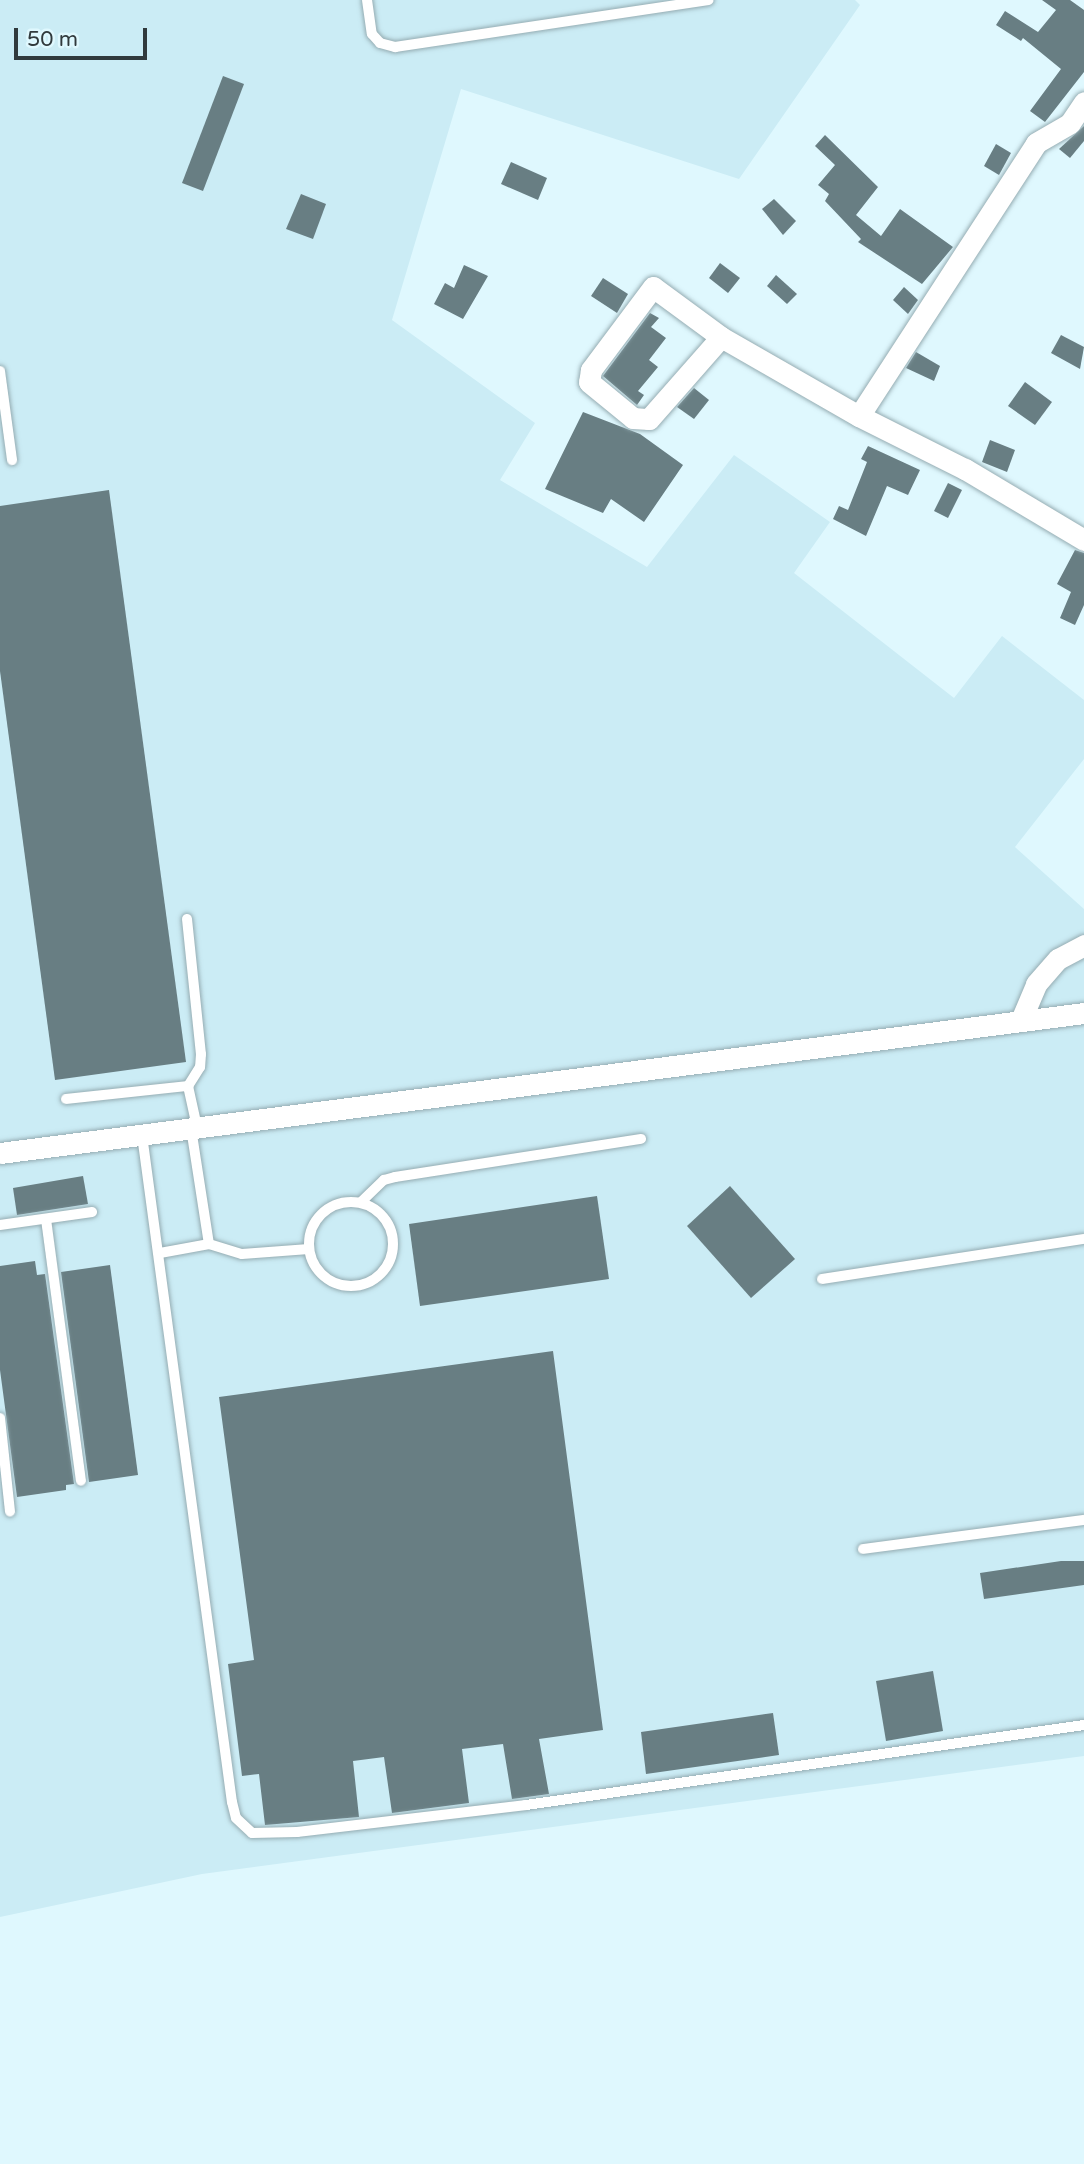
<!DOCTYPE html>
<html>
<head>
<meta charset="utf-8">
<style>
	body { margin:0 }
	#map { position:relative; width:1084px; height:2164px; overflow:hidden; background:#dff8fe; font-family:"Varela Round",sans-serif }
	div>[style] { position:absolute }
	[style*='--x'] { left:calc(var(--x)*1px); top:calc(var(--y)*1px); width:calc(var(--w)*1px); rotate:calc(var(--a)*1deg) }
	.built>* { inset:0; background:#cbecf5 }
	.building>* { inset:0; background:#687e83 }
	.roads { filter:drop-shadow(0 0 2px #95acb2) drop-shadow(0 0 2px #95acb2) }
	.service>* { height:10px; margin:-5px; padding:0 5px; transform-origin:5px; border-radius:5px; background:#fff }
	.service>.ring { margin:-5px; padding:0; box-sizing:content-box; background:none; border:10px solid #fff; border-radius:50% }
	.minor>* { height:21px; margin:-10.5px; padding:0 10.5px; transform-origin:10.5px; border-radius:10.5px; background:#fff }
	span { translate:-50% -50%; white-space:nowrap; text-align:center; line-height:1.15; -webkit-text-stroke:7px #dff8fe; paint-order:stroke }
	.scale { position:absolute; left:14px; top:28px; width:133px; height:32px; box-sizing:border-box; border:4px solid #313a3d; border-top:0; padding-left:9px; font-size:21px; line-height:24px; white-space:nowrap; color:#313a3d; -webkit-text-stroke:5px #dff8fe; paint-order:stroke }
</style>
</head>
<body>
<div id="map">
	<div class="built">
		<div style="clip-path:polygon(0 0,855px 0,860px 5px,739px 179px,461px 89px,392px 320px,535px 423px,500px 480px,647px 567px,734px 455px,830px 522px,794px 573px,954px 698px,1002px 636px,1084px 700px,1084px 759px,1015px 847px,1084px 909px,1084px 1756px,202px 1874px,0 1917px)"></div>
	</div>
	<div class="building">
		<div style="clip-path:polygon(1042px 0,1070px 0,1084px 10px,1084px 72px,1045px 122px,1030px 111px,1061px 69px,1023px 38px,1021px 41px,996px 25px,1005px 11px,1038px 32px,1056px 10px)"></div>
		<div style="clip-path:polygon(223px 76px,244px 84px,203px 191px,182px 183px)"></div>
		<div style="clip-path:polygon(1084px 126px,1084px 141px,1070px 158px,1059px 149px)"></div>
		<div style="clip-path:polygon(825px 135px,878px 187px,856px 215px,881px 236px,900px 209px,953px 247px,922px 284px,858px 242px,861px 239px,825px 201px,829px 194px,818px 185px,835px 165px,815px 146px)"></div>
		<div style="clip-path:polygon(996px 144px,1011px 153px,999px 175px,984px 166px)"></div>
		<div style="clip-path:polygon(511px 162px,547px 178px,538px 200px,501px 184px)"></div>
		<div style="clip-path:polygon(301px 194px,326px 204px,313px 239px,286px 229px)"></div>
		<div style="clip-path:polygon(774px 199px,796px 221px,783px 235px,762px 209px)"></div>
		<div style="clip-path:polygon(720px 263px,740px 278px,728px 293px,709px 278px)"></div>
		<div style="clip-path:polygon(464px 265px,488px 276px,463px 319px,434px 304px,445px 283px,454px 288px)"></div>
		<div style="clip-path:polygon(776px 275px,797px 294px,787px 304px,767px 286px)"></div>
		<div style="clip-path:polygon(603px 278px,628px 294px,617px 313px,591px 296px)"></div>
		<div style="clip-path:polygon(904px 287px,918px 300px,908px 314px,893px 300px)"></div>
		<div style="clip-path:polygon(650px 313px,659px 318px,651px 327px,666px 338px,649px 360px,658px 367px,638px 391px,644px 395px,637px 405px,603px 376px)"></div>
		<div style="clip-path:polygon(1061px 335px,1084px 347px,1080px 369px,1051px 353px)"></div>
		<div style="clip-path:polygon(916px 352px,940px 366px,934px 381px,906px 368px)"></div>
		<div style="clip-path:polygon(1025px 382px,1052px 402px,1035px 425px,1008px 406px)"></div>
		<div style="clip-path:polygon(694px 388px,709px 400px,694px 419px,677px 407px)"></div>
		<div style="clip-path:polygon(583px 412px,640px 434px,683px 465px,644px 522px,611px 499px,603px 513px,545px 489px)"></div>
		<div style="clip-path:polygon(990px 440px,1015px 450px,1007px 472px,982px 462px)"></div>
		<div style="clip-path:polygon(868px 446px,920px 470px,908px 495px,887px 486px,866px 536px,833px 519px,839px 506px,848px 510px,867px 462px,861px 459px)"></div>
		<div style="clip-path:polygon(948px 483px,962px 490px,948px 518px,934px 511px)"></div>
		<div style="clip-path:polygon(109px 490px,186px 1062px,55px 1080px,0 671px,0 506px)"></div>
		<div style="clip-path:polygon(1075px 550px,1084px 553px,1084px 605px,1075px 625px,1060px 618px,1071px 592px,1057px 584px)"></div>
		<div style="clip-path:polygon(83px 1176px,88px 1204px,17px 1215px,13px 1188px)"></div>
		<div style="clip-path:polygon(730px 1186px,795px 1259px,751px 1298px,687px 1226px)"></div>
		<div style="clip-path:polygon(597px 1196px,609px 1279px,420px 1306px,409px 1224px)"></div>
		<div style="clip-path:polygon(35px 1261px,37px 1275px,45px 1274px,74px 1484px,66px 1485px,66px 1490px,17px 1497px,0 1370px,0 1266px)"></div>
		<div style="clip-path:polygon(110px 1265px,138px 1475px,89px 1482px,61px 1272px)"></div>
		<div style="clip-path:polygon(553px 1351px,603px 1730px,539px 1739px,549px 1794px,512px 1799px,503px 1744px,462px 1749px,469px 1803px,392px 1813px,384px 1757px,353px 1761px,359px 1817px,265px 1825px,259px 1774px,242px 1776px,228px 1664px,254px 1660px,219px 1397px)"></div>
		<div style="clip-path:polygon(1061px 1561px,1084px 1561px,1084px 1585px,984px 1599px,980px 1573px)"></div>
		<div style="clip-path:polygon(933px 1671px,943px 1731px,886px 1741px,876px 1681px)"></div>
		<div style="clip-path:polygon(773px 1713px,779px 1755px,646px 1774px,641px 1732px)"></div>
	</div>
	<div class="roads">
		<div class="service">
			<div style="--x:367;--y:0;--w:34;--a:82"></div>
			<div style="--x:372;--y:34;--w:12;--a:48"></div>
			<div style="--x:380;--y:43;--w:16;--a:15"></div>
			<div style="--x:395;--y:47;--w:317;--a:-8.5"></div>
			<div style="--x:0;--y:371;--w:90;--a:82.3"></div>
			<div style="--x:187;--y:919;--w:136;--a:84.1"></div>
			<div style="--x:201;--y:1054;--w:13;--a:94"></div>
			<div style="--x:200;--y:1067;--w:22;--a:122"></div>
			<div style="--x:188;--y:1086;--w:42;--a:77.6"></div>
			<div style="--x:66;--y:1099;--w:123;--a:-6.1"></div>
			<div style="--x:191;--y:1128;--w:117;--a:81.2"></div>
			<div style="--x:142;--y:1135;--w:673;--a:82.32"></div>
			<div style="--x:232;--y:1802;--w:16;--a:76"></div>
			<div style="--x:236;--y:1818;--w:22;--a:43"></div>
			<div style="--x:252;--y:1833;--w:45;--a:-1.3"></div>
			<div style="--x:297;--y:1832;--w:231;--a:-6.7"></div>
			<div style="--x:526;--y:1805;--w:564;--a:-8.16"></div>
			<div style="--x:361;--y:1202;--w:32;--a:-44"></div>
			<div style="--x:384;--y:1180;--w:11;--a:-15"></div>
			<div style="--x:395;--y:1177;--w:249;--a:-8.8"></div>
			<div class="ring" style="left:309px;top:1202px;width:74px;height:74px"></div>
			<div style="--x:46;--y:1219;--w:264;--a:82.4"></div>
			<div style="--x:0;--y:1225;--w:93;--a:-8"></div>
			<div style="--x:160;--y:1253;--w:50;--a:-10.4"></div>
			<div style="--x:209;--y:1244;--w:34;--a:17"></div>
			<div style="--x:242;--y:1254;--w:67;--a:-4.3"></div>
			<div style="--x:822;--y:1279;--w:265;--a:-8.7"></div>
			<div style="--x:0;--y:1418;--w:94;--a:83.9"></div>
			<div style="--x:863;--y:1549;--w:223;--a:-7.5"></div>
		</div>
		<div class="minor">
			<div style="--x:721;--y:337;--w:84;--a:-143.7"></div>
			<div style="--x:653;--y:287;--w:104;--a:126.8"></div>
			<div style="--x:591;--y:370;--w:12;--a:99"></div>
			<div style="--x:589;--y:382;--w:57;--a:39.3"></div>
			<div style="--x:633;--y:418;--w:16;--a:4"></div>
			<div style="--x:649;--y:419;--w:109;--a:-48.7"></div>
			<div style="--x:721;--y:337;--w:159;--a:29.8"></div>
			<div style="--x:859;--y:416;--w:119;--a:26.6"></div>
			<div style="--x:965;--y:469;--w:139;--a:30.8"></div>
			<div style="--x:859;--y:416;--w:325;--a:-57"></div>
			<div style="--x:1036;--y:143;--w:39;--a:-30"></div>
			<div style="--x:1070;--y:123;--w:25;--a:-56"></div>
			<div style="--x:1021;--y:1020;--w:39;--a:-67"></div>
			<div style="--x:1036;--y:984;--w:33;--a:-49"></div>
			<div style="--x:1058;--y:959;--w:30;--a:-28"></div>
			<div style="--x:0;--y:1153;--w:1093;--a:-7.36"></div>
		</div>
	</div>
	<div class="scale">50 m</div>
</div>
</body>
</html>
